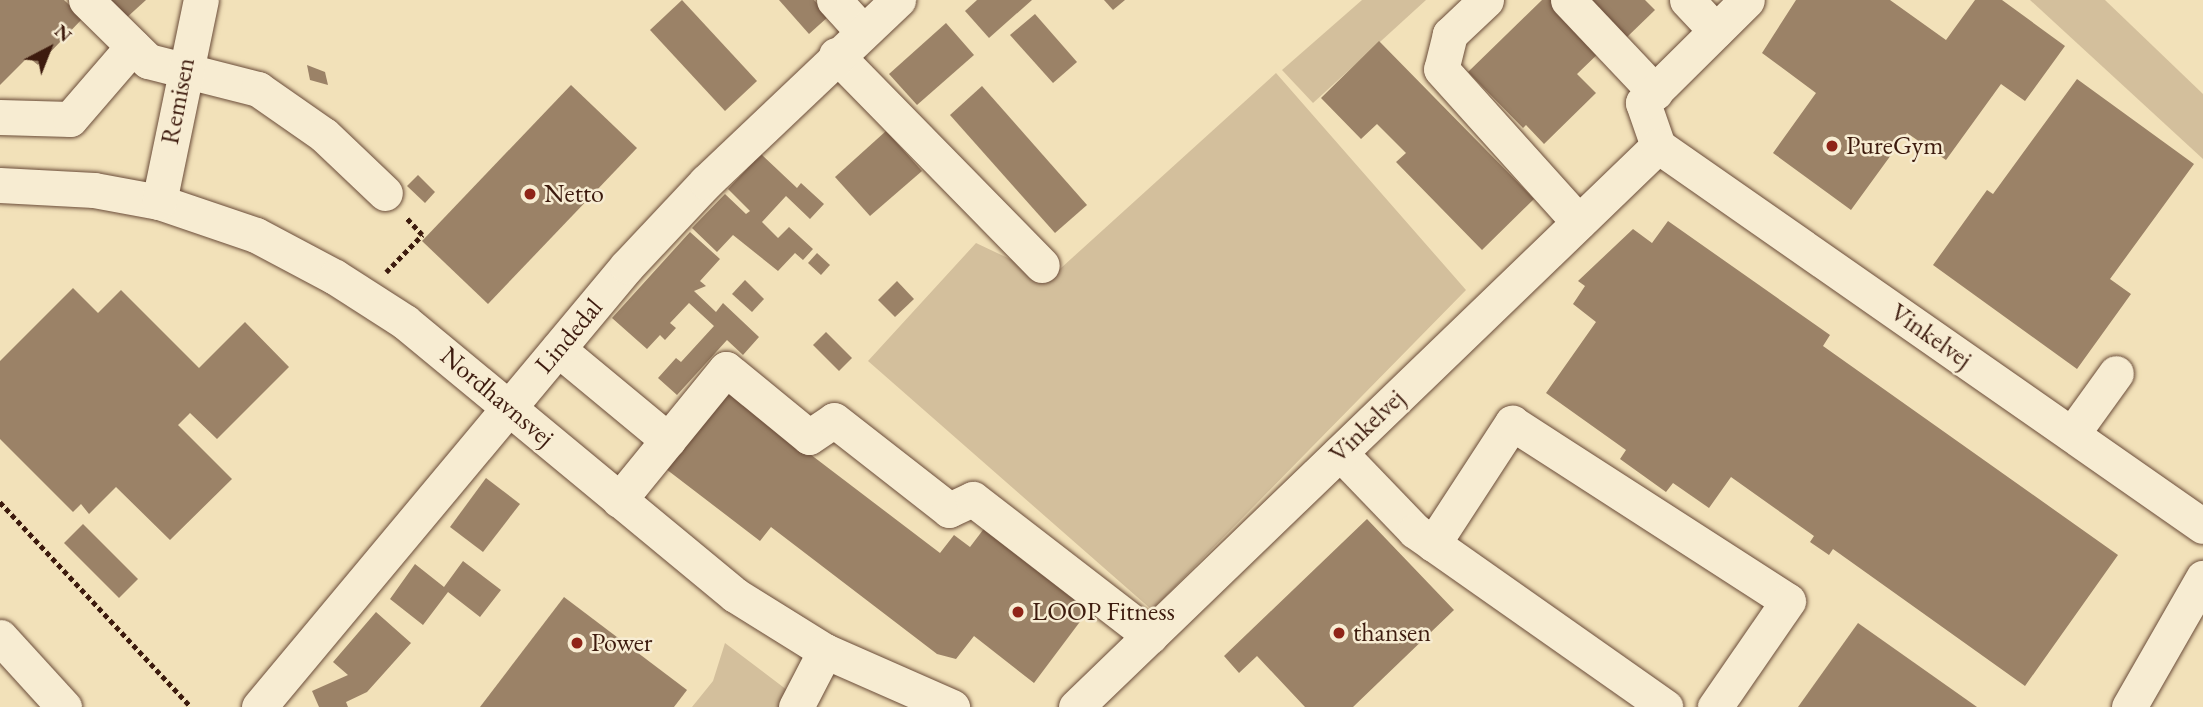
<!DOCTYPE html>
<html>
<head>
<meta charset="utf-8">
<style>
	body { margin:0 }
	#map { position:relative; width:2203px; height:707px; overflow:hidden; background:#f2e1b9; font-family:"EB Garamond",serif }
	div>[style] { position:absolute }
	[style*='--x'] { left:calc(var(--x)*1px); top:calc(var(--y)*1px); width:calc(var(--w)*1px); rotate:calc(var(--a)*1deg) }
	.green>* { inset:0; background:#d3bf9c }
	.building>* { inset:0; background:#9b8267 }
	.path>* { height:4.5px; margin-top:-2.25px; transform-origin:0; background:repeating-linear-gradient(90deg,#3d1b0e 0 5px,transparent 0 8.5px) }
	.roads { filter:drop-shadow(0 0 2px #6a4c39) drop-shadow(0 0 2px #6a4c39) }
	.minor>* { height:35px; margin:-17.5px; padding:0 17.5px; transform-origin:17.5px; border-radius:17.5px; background:#f7ecd2 }
	.dots>* { width:19px; height:19px; translate:-50% -50%; box-sizing:border-box; border:4px solid #f7ecd2; border-radius:50% }
	span { translate:-50% -50%; white-space:nowrap; text-align:center; line-height:1.15; -webkit-text-stroke:5px #f7ecd2; paint-order:stroke }
	.street-label { font-size:26px; color:#3d1b0e }
	.poi-label { font-size:26px; color:#3d1b0e }
	.left { translate:0 -50%; text-align:left }
	.north { position:absolute; left:14px; top:14px; width:70px; height:70px; -webkit-text-stroke:5px #f7ecd2; paint-order:stroke; rotate:42deg; font-size:19px; font-weight:700; line-height:28px; text-align:center; color:#3d1b0e }
	.north::after { content:''; display:block; margin:auto; width:24px; height:32px; background:#3d1b0e; clip-path:polygon(50% 0,100% 100%,50% 72%,0 100%) }
</style>
</head>
<body>
<div id="map">
	<div class="green">
		<div style="clip-path:polygon(1362px 0,1426px 0,1313px 103px,1282px 70px)"></div>
		<div style="clip-path:polygon(2030px 0,2105px 0,2203px 94px,2203px 159px)"></div>
		<div style="clip-path:polygon(1276px 73px,1466px 290px,1152px 610px,868px 361px,976px 243px,1050px 278px)"></div>
		<div style="clip-path:polygon(725px 643px,808px 706px,811px 707px,692px 707px,713px 681px)"></div>
	</div>
	<div class="building">
		<div style="clip-path:polygon(0 0,64px 0,83px 18px,38px 65px,28px 57px,0 85px)"></div>
		<div style="clip-path:polygon(106px 0,146px 0,124px 20px)"></div>
		<div style="clip-path:polygon(682px 0,757px 81px,725px 111px,650px 30px)"></div>
		<div style="clip-path:polygon(779px 0,814px 0,829px 16px,809px 34px)"></div>
		<div style="clip-path:polygon(977px 0,1032px 0,989px 38px,965px 11px)"></div>
		<div style="clip-path:polygon(1104px 0,1125px 0,1113px 10px)"></div>
		<div style="clip-path:polygon(1542px 0,1559px 0,1605px 47px,1577px 74px,1596px 93px,1544px 144px,1526px 125px,1523px 128px,1468px 72px)"></div>
		<div style="clip-path:polygon(1587px 0,1645px 0,1655px 10px,1625px 39px)"></div>
		<div style="clip-path:polygon(1796px 0,1890px 0,1946px 40px,1975px 0,2002px 0,2065px 46px,2025px 101px,2001px 84px,1946px 160px,1907px 133px,1851px 210px,1773px 153px,1816px 93px,1762px 53px)"></div>
		<div style="clip-path:polygon(1035px 14px,1077px 62px,1053px 83px,1010px 35px)"></div>
		<div style="clip-path:polygon(946px 23px,974px 55px,917px 105px,889px 74px)"></div>
		<div style="clip-path:polygon(1379px 41px,1534px 199px,1482px 250px,1396px 162px,1406px 153px,1377px 124px,1361px 139px,1321px 98px)"></div>
		<div style="clip-path:polygon(307px 65px,325px 72px,328px 85px,310px 80px)"></div>
		<div style="clip-path:polygon(2077px 79px,2194px 164px,2110px 279px,2131px 294px,2077px 369px,1933px 265px,1987px 190px,1993px 194px)"></div>
		<div style="clip-path:polygon(571px 85px,637px 148px,488px 304px,422px 241px)"></div>
		<div style="clip-path:polygon(982px 86px,1087px 205px,1055px 233px,950px 115px)"></div>
		<div style="clip-path:polygon(886px 131px,922px 171px,870px 216px,835px 177px)"></div>
		<div style="clip-path:polygon(761px 154px,797px 188px,801px 183px,824px 204px,810px 219px,786px 196px,762px 222px,778px 238px,789px 227px,813px 249px,803px 260px,795px 253px,778px 271px,733px 235px,717px 252px,692px 228px,725px 194px,746px 214px,750px 211px,728px 189px)"></div>
		<div style="clip-path:polygon(418px 175px,435px 192px,425px 203px,407px 186px)"></div>
		<div style="clip-path:polygon(1668px 221px,1830px 335px,1823px 346px,2118px 555px,2025px 686px,1833px 549px,1829px 555px,1810px 542px,1814px 536px,1731px 477px,1709px 508px,1673px 483px,1666px 492px,1620px 459px,1626px 450px,1546px 393px,1596px 322px,1573px 304px,1585px 286px,1578px 281px,1633px 229px,1652px 243px)"></div>
		<div style="clip-path:polygon(690px 232px,720px 259px,700px 281px,706px 286px,694px 291px,716px 312px,723px 303px,759px 337px,743px 355px,727px 340px,677px 395px,658px 378px,676px 358px,681px 362px,714px 326px,689px 303px,670px 323px,676px 328px,665px 340px,660px 335px,647px 349px,612px 318px)"></div>
		<div style="clip-path:polygon(817px 253px,830px 265px,821px 275px,808px 263px)"></div>
		<div style="clip-path:polygon(745px 280px,764px 299px,752px 312px,732px 294px)"></div>
		<div style="clip-path:polygon(897px 281px,914px 299px,895px 317px,878px 300px)"></div>
		<div style="clip-path:polygon(73px 288px,98px 313px,121px 290px,199px 368px,245px 322px,289px 367px,217px 439px,190px 413px,178px 425px,232px 479px,170px 540px,116px 487px,89px 514px,81px 504px,73px 512px,0 439px,0 361px)"></div>
		<div style="clip-path:polygon(826px 332px,852px 358px,839px 371px,813px 345px)"></div>
		<div style="clip-path:polygon(727px 391px,940px 553px,954px 535px,970px 547px,986px 526px,1091px 607px,1034px 683px,974px 636px,956px 659px,937px 654px,771px 527px,760px 541px,666px 469px)"></div>
		<div style="clip-path:polygon(486px 478px,520px 504px,483px 552px,450px 527px)"></div>
		<div style="clip-path:polygon(1367px 519px,1454px 610px,1353px 707px,1305px 707px,1257px 656px,1239px 673px,1224px 656px)"></div>
		<div style="clip-path:polygon(83px 524px,138px 579px,119px 598px,64px 543px)"></div>
		<div style="clip-path:polygon(463px 561px,501px 590px,480px 617px,448px 592px,423px 625px,390px 599px,415px 564px,444px 587px)"></div>
		<div style="clip-path:polygon(564px 597px,687px 690px,674px 707px,480px 707px)"></div>
		<div style="clip-path:polygon(376px 612px,411px 643px,367px 692px,346px 702px,348px 707px,319px 707px,312px 691px,348px 675px,333px 662px)"></div>
		<div style="clip-path:polygon(1858px 623px,1977px 707px,1798px 707px)"></div>
	</div>
	<div class="path">
		<div style="--x:386;--y:272;--w:52;--a:-45.8"></div>
		<div style="--x:422;--y:235;--w:23;--a:-133"></div>
		<div style="--x:0;--y:502;--w:280;--a:47"></div>
	</div>
	<div class="roads">
		<div class="minor">
			<div style="--x:86;--y:0;--w:87;--a:44.5"></div>
			<div style="--x:148;--y:61;--w:114;--a:14.3"></div>
			<div style="--x:258;--y:89;--w:80;--a:34.9"></div>
			<div style="--x:324;--y:135;--w:84;--a:43.6"></div>
			<div style="--x:834;--y:0;--w:43;--a:47.8"></div>
			<div style="--x:1486;--y:0;--w:50;--a:136.6"></div>
			<div style="--x:1450;--y:34;--w:36;--a:104"></div>
			<div style="--x:1441;--y:69;--w:206;--a:48"></div>
			<div style="--x:1568;--y:0;--w:127;--a:46.6"></div>
			<div style="--x:1687;--y:0;--w:42;--a:46.9"></div>
			<div style="--x:836;--y:55;--w:294;--a:45.6"></div>
			<div style="--x:0;--y:117;--w:70;--a:1.6"></div>
			<div style="--x:70;--y:119;--w:96;--a:-49.2"></div>
			<div style="--x:1658;--y:146;--w:46;--a:-109.2"></div>
			<div style="--x:1643;--y:103;--w:146;--a:-44.7"></div>
			<div style="--x:0;--y:185;--w:94;--a:3"></div>
			<div style="--x:94;--y:190;--w:66;--a:10.5"></div>
			<div style="--x:159;--y:202;--w:102;--a:18.8"></div>
			<div style="--x:256;--y:235;--w:89;--a:28"></div>
			<div style="--x:335;--y:277;--w:83;--a:32.7"></div>
			<div style="--x:405;--y:322;--w:428;--a:39.6"></div>
			<div style="--x:735;--y:595;--w:106;--a:31.9"></div>
			<div style="--x:825;--y:651;--w:139;--a:23.8"></div>
			<div style="--x:159;--y:202;--w:206;--a:-78.3"></div>
			<div style="--x:558;--y:349;--w:143;--a:39.6"></div>
			<div style="--x:2072;--y:434;--w:75;--a:-54.2"></div>
			<div style="--x:1340;--y:453;--w:108;--a:46.1"></div>
			<div style="--x:1415;--y:531;--w:306;--a:35.1"></div>
			<div style="--x:619;--y:500;--w:169;--a:-50.8"></div>
			<div style="--x:726;--y:369;--w:107;--a:39.3"></div>
			<div style="--x:809;--y:437;--w:30;--a:-34"></div>
			<div style="--x:834;--y:420;--w:146;--a:38"></div>
			<div style="--x:949;--y:510;--w:26;--a:-25"></div>
			<div style="--x:973;--y:499;--w:224;--a:37.7"></div>
			<div style="--x:1433;--y:544;--w:145;--a:-56.9"></div>
			<div style="--x:1512;--y:423;--w:328;--a:32.8"></div>
			<div style="--x:1788;--y:601;--w:129;--a:124.6"></div>
			<div style="--x:0;--y:637;--w:95;--a:47.6"></div>
			<div style="--x:259;--y:707;--w:574;--a:-50.16"></div>
			<div style="--x:627;--y:266;--w:115;--a:-46.8"></div>
			<div style="--x:706;--y:182;--w:265;--a:-43.5"></div>
			<div style="--x:796;--y:707;--w:63;--a:-62.6"></div>
			<div style="--x:1076;--y:707;--w:808;--a:-43.95"></div>
			<div style="--x:1658;--y:146;--w:664;--a:34.89"></div>
			<div style="--x:2129;--y:707;--w:149;--a:-60.2"></div>
		</div>
	</div>
	<div class="dots">
		<div style="left:1832px;top:146px;background:#8f2418"></div>
		<div style="left:530px;top:194px;background:#8f2418"></div>
		<div style="left:1018px;top:612px;background:#8f2418"></div>
		<div style="left:1339px;top:633px;background:#8f2418"></div>
		<div style="left:577px;top:643px;background:#8f2418"></div>
	</div>
	<div class="street-label">
		<span style="left:178px;top:101px;rotate:-79deg">Remisen</span>
		<span style="left:569px;top:336px;rotate:-50deg">Lindedal</span>
		<span style="left:1931px;top:336px;rotate:35deg">Vinkelvej</span>
		<span style="left:497px;top:397px;rotate:40deg">Nordhavnsvej</span>
		<span style="left:1367px;top:426px;rotate:-44deg">Vinkelvej</span>
	</div>
	<div class="poi-label">
		<span class="left" style="left:1846px;top:146px">PureGym</span>
		<span class="left" style="left:544px;top:194px">Netto</span>
		<span class="left" style="left:1032px;top:612px">LOOP Fitness</span>
		<span class="left" style="left:1353px;top:633px">thansen</span>
		<span class="left" style="left:591px;top:643px">Power</span>
	</div>
	<div class="north">N</div>
</div>
</body>
</html>
